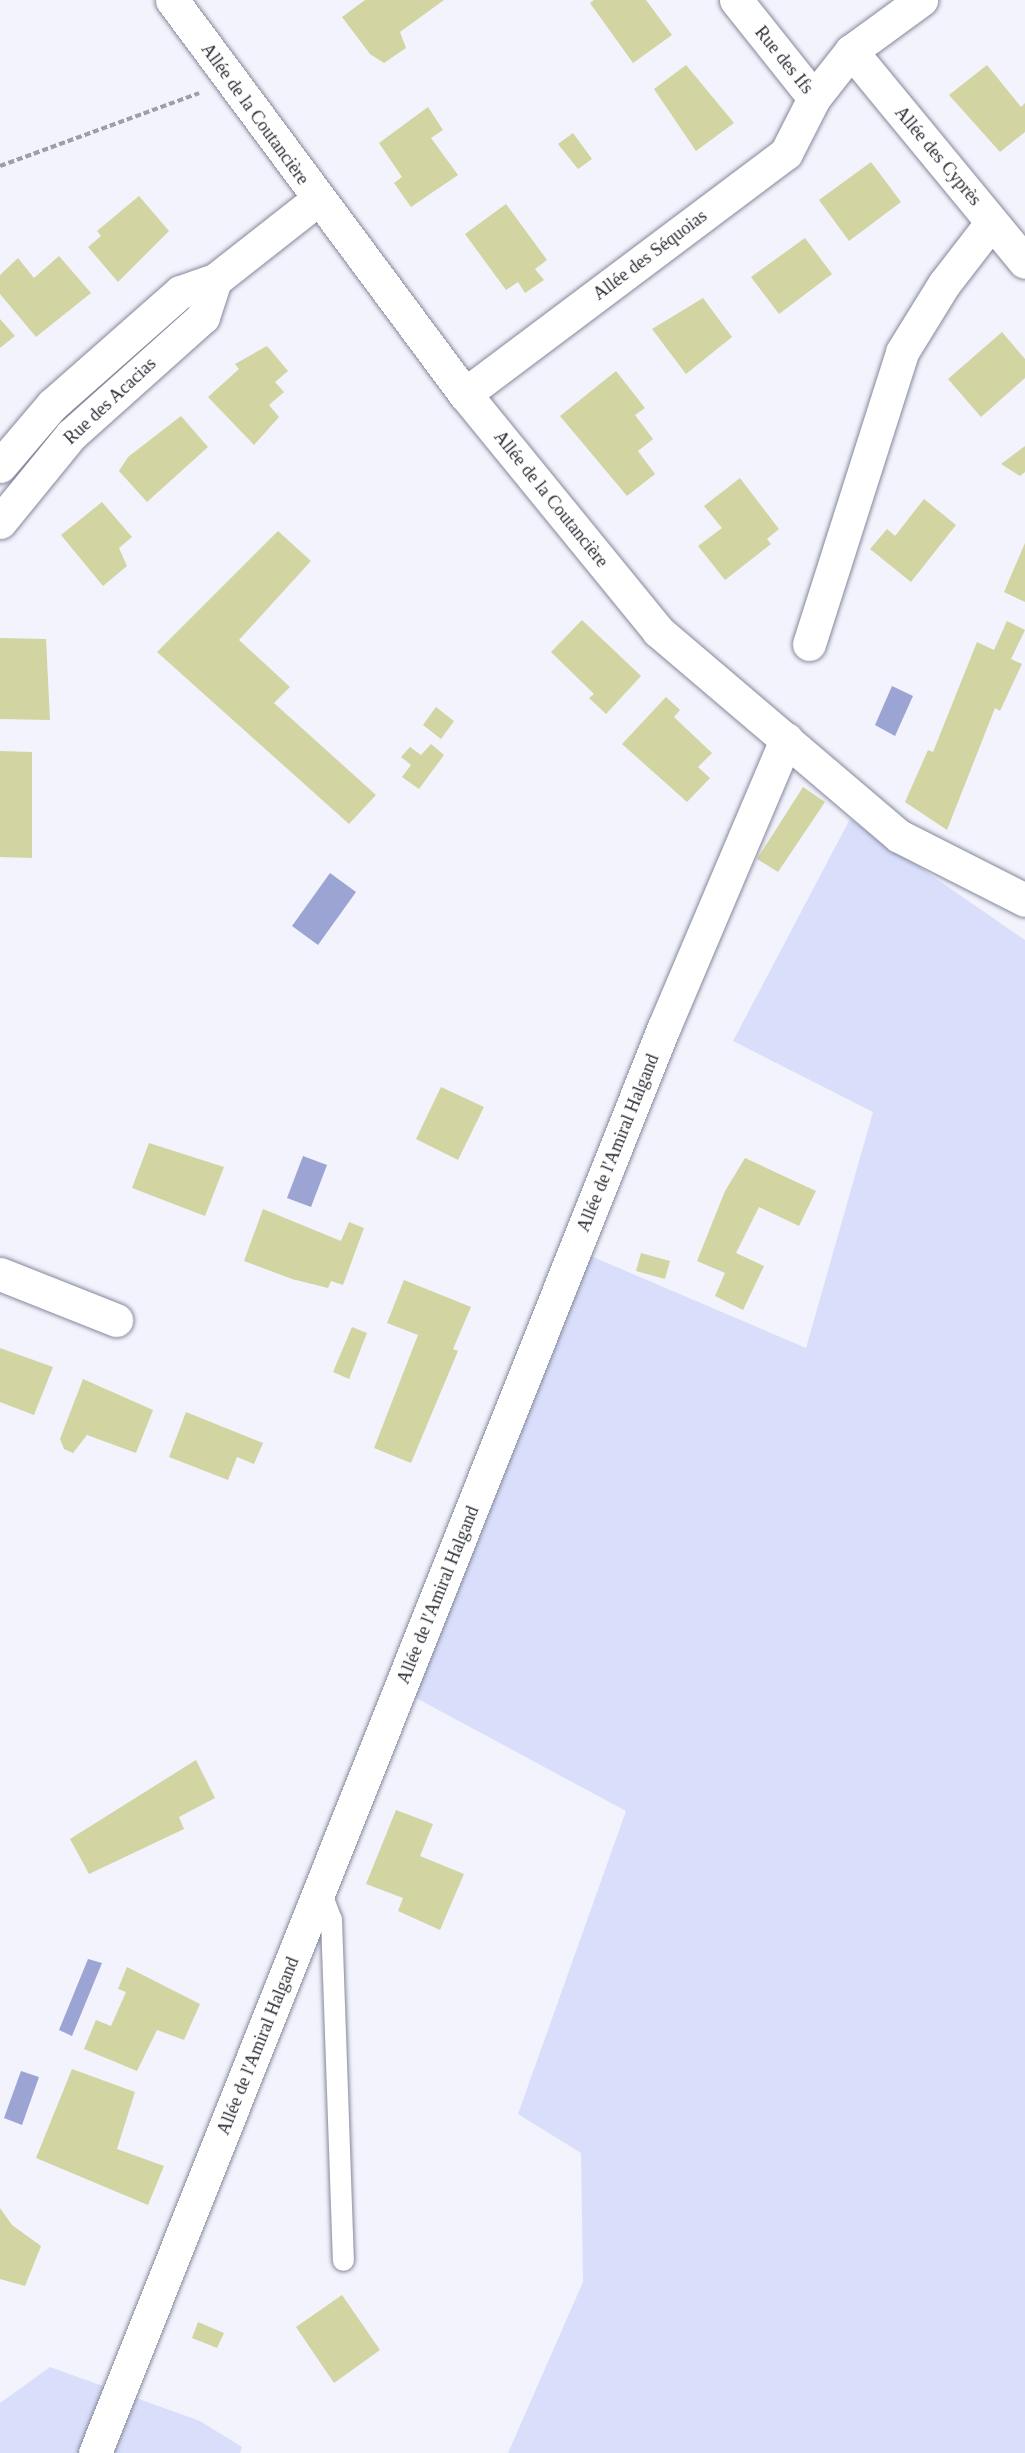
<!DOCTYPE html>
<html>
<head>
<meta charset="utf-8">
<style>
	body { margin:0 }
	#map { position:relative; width:1025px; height:2453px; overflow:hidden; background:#f2f3fc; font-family:Georgia,serif }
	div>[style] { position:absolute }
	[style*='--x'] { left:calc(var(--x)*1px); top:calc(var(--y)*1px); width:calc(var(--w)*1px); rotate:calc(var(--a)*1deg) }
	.green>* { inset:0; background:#d9dffb }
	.water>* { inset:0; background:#9ca4d3 }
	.building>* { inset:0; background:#d2d5a2 }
	.path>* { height:4px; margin-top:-2px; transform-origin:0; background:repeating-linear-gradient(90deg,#9d9fa7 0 6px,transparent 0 9px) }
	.roads { filter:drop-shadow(0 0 2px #84889b) drop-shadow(0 0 2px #84889b) }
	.lane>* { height:21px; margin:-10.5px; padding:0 10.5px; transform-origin:10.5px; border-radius:10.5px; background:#fff }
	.street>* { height:33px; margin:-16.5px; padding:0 16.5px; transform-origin:16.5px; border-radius:16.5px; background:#fff }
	span { translate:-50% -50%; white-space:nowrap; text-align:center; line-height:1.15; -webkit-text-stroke:6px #fff; paint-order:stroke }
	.street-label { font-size:18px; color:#2e3037 }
</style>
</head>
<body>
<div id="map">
	<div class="green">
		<div style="clip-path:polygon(850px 819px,1025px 940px,1025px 2453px,508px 2453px,583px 2282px,581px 2153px,518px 2114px,626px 1811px,390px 1684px,572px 1248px,806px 1348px,873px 1112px,733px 1041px)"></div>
		<div style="clip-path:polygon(50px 2367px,200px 2421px,242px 2447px,240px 2453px,0 2453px,0 2403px)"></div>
	</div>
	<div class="water">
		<div style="clip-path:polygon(892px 686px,913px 696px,895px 736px,875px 725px)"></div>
		<div style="clip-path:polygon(330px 873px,356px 892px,318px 945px,292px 926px)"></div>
		<div style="clip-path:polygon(303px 1156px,327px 1165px,311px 1207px,287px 1198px)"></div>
		<div style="clip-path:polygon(88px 1959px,102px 1963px,72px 2036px,59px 2030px)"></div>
		<div style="clip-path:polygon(21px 2071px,39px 2077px,22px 2125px,4px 2118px)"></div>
	</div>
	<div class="building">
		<div style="clip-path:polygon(365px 0,444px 0,400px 32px,406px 48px,384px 63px,370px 54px,342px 17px)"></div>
		<div style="clip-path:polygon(594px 0,646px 0,672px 35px,633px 63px,590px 3px)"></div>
		<div style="clip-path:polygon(686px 65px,734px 123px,696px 151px,654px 89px)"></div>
		<div style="clip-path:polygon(987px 65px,1021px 107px,1025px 103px,1025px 132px,1000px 152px,949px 95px)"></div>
		<div style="clip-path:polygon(428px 107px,443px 130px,431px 138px,458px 175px,411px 207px,394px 183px,402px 177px,379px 143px)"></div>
		<div style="clip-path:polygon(573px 133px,592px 159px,578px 169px,558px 144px)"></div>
		<div style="clip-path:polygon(871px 162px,901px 202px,849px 241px,819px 200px)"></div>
		<div style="clip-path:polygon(139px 196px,169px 231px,118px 282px,88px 247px,101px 236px,97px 231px)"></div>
		<div style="clip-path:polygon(506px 204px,547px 260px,535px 269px,544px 280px,525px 293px,518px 282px,506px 290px,465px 234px)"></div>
		<div style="clip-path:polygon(805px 238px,832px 274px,779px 314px,751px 277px)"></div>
		<div style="clip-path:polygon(59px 256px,91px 293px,36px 337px,0 294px,0 275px,18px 258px,34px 278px)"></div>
		<div style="clip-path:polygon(703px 298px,732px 337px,686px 374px,652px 329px)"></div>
		<div style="clip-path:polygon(0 319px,15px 336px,0 348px)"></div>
		<div style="clip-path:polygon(1002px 332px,1025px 359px,1025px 378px,981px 417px,948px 379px)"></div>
		<div style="clip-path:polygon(267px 346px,288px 371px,275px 382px,284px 392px,269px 405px,279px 417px,254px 445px,208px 397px,239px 369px,235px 364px)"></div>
		<div style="clip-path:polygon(616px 371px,645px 408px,635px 415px,653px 439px,638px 451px,655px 474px,627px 496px,560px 416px)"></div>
		<div style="clip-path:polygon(181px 416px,208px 447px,147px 502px,119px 471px,128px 457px)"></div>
		<div style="clip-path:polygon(1025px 446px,1025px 472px,1020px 476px,1001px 464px)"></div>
		<div style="clip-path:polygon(740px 478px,779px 529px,767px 539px,771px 544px,725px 580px,698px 546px,722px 528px,704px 506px)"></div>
		<div style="clip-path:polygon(924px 499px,956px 525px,911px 582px,870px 549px,887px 529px,895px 536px)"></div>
		<div style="clip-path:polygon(102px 502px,132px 537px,119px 548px,127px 566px,103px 586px,61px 535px)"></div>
		<div style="clip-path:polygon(278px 531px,311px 561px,239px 640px,290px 687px,274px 703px,376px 795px,349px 824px,157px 652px)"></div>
		<div style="clip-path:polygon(1025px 543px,1025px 602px,1004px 592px)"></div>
		<div style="clip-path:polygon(582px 620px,641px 676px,606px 714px,589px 698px,594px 694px,551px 652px)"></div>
		<div style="clip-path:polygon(1007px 621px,1025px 630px,1011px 659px,1022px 664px,1000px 711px,995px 708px,947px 830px,905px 802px,928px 750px,933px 752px,977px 642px,994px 650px)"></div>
		<div style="clip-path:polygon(0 638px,46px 639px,50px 720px,0 719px)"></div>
		<div style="clip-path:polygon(666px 697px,680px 710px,674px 717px,712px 753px,698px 767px,710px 778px,687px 802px,622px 744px)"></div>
		<div style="clip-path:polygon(436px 707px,454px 721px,441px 739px,423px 725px)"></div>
		<div style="clip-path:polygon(431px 744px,444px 755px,419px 789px,402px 777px,411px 765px,401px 757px,410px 747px,421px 755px)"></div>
		<div style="clip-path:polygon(0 751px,32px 752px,32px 858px,0 857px)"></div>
		<div style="clip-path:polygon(803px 787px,825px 802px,778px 872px,757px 859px)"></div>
		<div style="clip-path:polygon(441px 1087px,484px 1107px,458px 1160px,416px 1139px)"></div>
		<div style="clip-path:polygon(149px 1143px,224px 1167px,205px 1216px,132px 1188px)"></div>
		<div style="clip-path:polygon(745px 1158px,816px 1191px,799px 1226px,759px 1207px,736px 1253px,764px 1266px,743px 1310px,715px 1296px,725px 1273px,697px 1261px,725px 1191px)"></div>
		<div style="clip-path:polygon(263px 1209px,341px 1241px,349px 1222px,364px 1228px,343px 1285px,331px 1281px,328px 1288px,292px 1279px,244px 1261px)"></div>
		<div style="clip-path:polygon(641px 1253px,670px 1261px,665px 1279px,636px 1271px)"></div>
		<div style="clip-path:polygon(404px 1280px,471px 1307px,453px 1349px,458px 1351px,411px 1463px,374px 1448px,418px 1335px,387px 1323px)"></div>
		<div style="clip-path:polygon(352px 1327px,367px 1333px,349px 1379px,333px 1372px)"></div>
		<div style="clip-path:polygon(0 1348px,53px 1367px,34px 1415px,0 1402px)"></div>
		<div style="clip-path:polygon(83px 1379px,153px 1410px,136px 1453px,87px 1435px,73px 1453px,64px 1449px,60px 1439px)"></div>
		<div style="clip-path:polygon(186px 1412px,263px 1443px,254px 1464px,237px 1457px,228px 1480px,169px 1457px)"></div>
		<div style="clip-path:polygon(196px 1760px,215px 1798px,179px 1817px,184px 1829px,89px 1874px,70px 1839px)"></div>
		<div style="clip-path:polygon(396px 1810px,433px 1824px,420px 1856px,464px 1874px,440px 1930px,398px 1911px,403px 1898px,366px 1884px)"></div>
		<div style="clip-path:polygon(127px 1967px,200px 2004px,184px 2040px,157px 2030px,137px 2071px,84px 2049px,96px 2020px,111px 2026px,126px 1992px,118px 1989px)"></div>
		<div style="clip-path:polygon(72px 2069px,135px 2092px,117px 2149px,164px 2166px,148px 2205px,36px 2158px)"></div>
		<div style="clip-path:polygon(0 2208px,12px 2225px,41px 2246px,25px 2286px,0 2279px)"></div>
		<div style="clip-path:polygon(342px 2295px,380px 2350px,334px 2383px,296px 2327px)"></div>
		<div style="clip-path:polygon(198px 2322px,224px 2333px,217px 2348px,192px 2338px)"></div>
	</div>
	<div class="path">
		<div style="--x:0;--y:166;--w:212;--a:-20.1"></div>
	</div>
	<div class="roads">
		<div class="lane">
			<div style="--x:320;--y:1891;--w:30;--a:69"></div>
			<div style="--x:331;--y:1919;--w:341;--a:88"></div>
		</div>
		<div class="street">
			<div style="--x:172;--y:0;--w:491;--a:53.4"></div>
			<div style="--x:465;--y:394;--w:306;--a:50.8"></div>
			<div style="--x:658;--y:631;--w:316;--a:40.4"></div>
			<div style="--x:899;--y:836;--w:141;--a:26.9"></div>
			<div style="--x:736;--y:0;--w:125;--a:51.5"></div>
			<div style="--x:814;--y:98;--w:60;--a:-51.8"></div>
			<div style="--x:851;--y:51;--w:87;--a:-36.1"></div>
			<div style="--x:851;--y:51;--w:273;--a:50.5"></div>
			<div style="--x:465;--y:394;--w:401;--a:-36.9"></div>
			<div style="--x:786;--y:153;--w:62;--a:-63"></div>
			<div style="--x:0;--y:466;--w:80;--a:-49.6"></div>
			<div style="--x:52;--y:405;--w:171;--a:-41.4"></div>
			<div style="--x:180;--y:292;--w:37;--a:-19"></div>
			<div style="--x:215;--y:280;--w:130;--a:-38.1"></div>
			<div style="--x:0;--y:522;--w:112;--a:-50.8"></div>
			<div style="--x:71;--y:435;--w:177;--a:-41.8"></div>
			<div style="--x:203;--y:317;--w:39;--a:-72"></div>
			<div style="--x:809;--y:644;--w:306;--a:-72.3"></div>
			<div style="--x:902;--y:352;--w:80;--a:-58.3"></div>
			<div style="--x:944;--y:284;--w:78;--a:-52.3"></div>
			<div style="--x:0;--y:1274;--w:125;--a:21.6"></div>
			<div style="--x:95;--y:2453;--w:1535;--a:-68.25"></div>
			<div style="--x:664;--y:1027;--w:313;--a:-67"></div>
		</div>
	</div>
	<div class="street-label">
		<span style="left:784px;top:60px;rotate:51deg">Rue des Ifs</span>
		<span style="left:255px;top:114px;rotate:54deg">Allée de la Coutancière</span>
		<span style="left:938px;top:156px;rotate:50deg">Allée des Cyprès</span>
		<span style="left:650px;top:255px;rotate:-37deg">Allée des Séquoias</span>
		<span style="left:110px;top:401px;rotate:-43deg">Rue des Acacias</span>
		<span style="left:551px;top:499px;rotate:51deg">Allée de la Coutancière</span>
		<span style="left:618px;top:1143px;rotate:-68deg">Allée de l'Amiral Halgand</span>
		<span style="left:438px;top:1595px;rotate:-68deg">Allée de l'Amiral Halgand</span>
		<span style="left:258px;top:2046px;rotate:-68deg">Allée de l'Amiral Halgand</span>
	</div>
</div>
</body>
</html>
